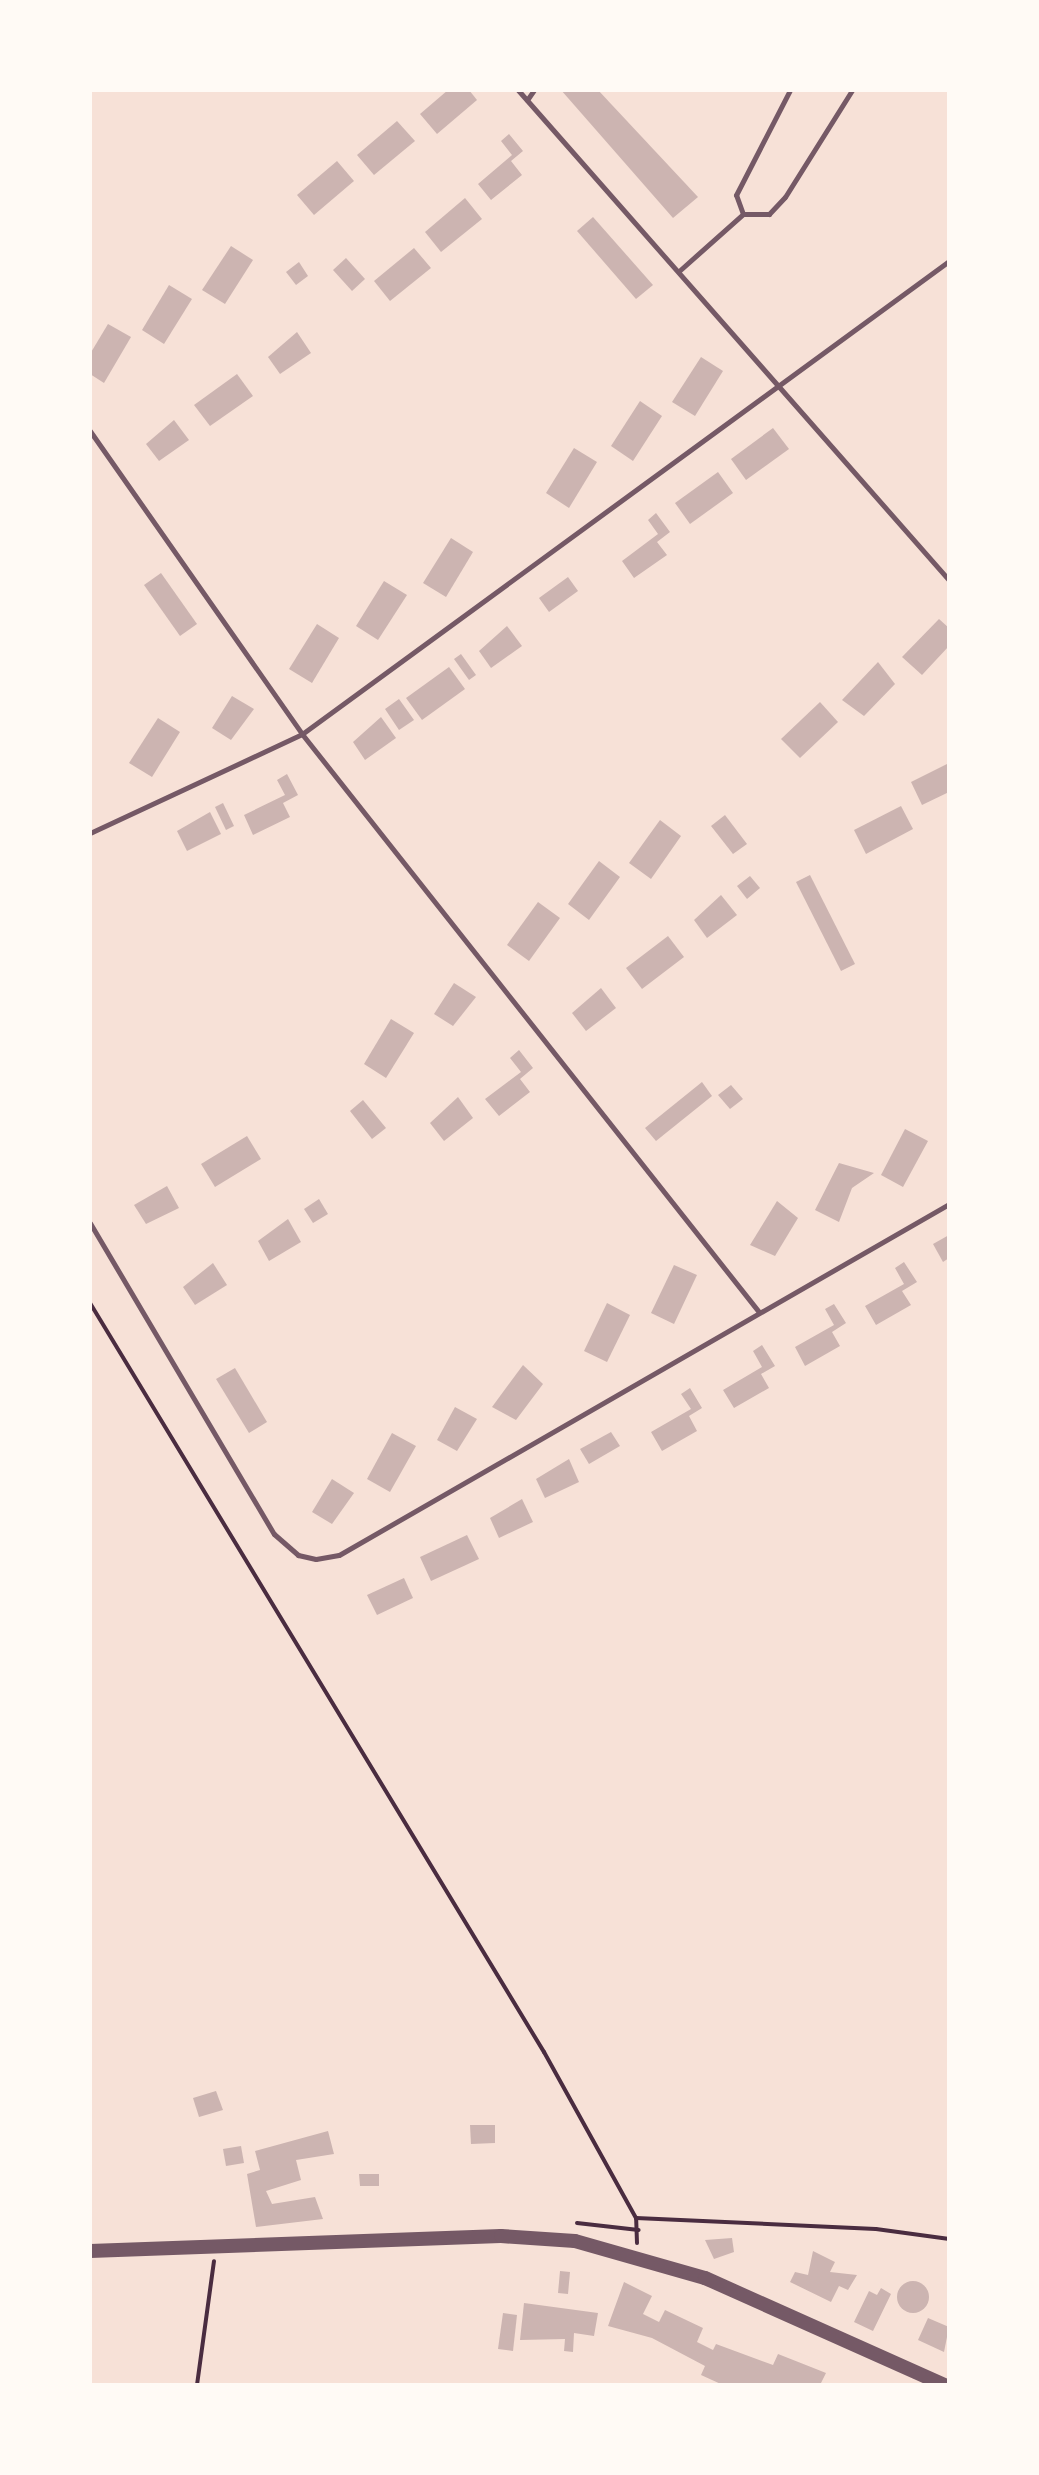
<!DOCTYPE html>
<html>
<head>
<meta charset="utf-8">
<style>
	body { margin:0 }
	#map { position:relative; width:1039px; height:2475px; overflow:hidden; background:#f7e1d7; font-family:"Zilla Slab",serif }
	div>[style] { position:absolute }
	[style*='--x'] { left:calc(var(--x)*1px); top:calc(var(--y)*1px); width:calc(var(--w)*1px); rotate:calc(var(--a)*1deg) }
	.building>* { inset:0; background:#ccb4b1 }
	.round { border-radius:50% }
	.path>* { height:4px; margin:-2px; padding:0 2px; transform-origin:2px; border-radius:2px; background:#4a2c40 }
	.service>* { height:5px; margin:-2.5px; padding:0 2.5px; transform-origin:2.5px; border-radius:2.5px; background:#755966 }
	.tertiary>* { height:14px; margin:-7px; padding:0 7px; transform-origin:7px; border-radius:7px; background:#755966 }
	span { translate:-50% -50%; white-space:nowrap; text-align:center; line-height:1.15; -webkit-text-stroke:10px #fffaf5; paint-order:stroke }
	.frame { position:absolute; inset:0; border:92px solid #fffaf5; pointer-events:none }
</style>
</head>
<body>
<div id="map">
	<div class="building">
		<div style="clip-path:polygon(448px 90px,469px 90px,477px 100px,437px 134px,420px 114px)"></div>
		<div style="clip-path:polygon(561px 90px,598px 90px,698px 197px,673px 218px)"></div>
		<div style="clip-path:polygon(397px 121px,415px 141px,374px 175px,357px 155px)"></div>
		<div style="clip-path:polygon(509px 134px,523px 151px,511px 161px,522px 175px,491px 200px,478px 184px,512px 155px,501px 141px)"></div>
		<div style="clip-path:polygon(337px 161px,354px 181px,314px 215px,297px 195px)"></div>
		<div style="clip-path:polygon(465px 198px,482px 219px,441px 252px,425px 232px)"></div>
		<div style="clip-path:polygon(593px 217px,653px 285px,636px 299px,577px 231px)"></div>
		<div style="clip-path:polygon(231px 246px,253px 260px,225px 304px,202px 290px)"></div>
		<div style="clip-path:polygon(414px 248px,431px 268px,390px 301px,374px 281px)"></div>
		<div style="clip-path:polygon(346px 258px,365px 279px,352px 291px,333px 270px)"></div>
		<div style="clip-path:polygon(299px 262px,308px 276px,296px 285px,286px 272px)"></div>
		<div style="clip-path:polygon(169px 285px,192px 299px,164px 344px,142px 330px)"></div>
		<div style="clip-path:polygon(108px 324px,131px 337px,104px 383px,90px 374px,90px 354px)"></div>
		<div style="clip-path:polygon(297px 332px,311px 353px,280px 374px,268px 357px)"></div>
		<div style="clip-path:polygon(701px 357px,723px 371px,695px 416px,672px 402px)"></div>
		<div style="clip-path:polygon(237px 374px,253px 396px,210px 426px,194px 405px)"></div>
		<div style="clip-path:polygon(640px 401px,662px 416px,633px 461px,611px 446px)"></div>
		<div style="clip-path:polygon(174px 420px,189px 440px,159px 461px,146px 444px)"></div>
		<div style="clip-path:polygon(773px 428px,789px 449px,746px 480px,731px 459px)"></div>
		<div style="clip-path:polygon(574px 448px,597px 462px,569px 508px,546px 493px)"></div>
		<div style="clip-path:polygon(718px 472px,733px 493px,690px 524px,675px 503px)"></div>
		<div style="clip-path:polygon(656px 513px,670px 532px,657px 542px,667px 555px,634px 578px,622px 561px,658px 534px,648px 520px)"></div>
		<div style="clip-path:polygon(451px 538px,473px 552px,446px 597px,423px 583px)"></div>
		<div style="clip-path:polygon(161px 573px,197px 624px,180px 636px,144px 585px)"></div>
		<div style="clip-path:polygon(568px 577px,578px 591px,549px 612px,539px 598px)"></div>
		<div style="clip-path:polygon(384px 581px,407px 595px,378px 640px,356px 626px)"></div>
		<div style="clip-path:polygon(939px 619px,949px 628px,949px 646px,922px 675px,902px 657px)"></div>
		<div style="clip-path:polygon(317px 624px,339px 638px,312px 683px,289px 669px)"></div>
		<div style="clip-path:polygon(507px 626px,522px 646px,491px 668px,479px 651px)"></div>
		<div style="clip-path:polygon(461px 654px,476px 675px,469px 680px,454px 659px)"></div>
		<div style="clip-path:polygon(878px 662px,895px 684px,864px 716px,842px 700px)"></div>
		<div style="clip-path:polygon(449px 667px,465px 689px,422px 720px,406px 698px)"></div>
		<div style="clip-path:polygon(232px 696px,254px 709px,231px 740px,212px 728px)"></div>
		<div style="clip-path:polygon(399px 699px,414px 720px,399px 730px,385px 709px)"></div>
		<div style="clip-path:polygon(820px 702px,838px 722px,800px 758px,781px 739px)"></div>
		<div style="clip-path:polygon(381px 717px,396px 738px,365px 760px,353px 742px)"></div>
		<div style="clip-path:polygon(158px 718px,180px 732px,152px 777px,129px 763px)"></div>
		<div style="clip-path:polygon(949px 763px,949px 792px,922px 805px,911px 782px)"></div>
		<div style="clip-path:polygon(287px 774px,298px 795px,283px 803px,290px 817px,253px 835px,244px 815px,285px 795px,277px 780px)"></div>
		<div style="clip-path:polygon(223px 803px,234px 826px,226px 830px,215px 807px)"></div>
		<div style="clip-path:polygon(901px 806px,913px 829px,866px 854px,854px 830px)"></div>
		<div style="clip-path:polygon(210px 812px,221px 834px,187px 851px,177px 831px)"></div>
		<div style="clip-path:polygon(725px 815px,747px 844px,733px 854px,711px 826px)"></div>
		<div style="clip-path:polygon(660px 820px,681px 836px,651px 879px,629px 863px)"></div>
		<div style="clip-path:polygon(599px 861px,620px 877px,589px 920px,568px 904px)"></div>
		<div style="clip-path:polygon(810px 875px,855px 964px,841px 971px,796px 882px)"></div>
		<div style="clip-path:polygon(750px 876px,760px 888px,747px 899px,737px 886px)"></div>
		<div style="clip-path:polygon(721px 895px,737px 915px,707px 938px,694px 920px)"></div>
		<div style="clip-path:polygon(538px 902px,560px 918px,529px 961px,507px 945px)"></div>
		<div style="clip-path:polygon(668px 936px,684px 957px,642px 989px,626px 968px)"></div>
		<div style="clip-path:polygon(454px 983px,476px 997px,453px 1026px,434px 1014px)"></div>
		<div style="clip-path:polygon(601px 988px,616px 1008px,586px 1031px,572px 1013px)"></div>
		<div style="clip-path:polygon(391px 1019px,414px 1033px,386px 1078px,364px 1064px)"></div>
		<div style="clip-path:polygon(519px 1050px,533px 1068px,520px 1079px,530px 1092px,499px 1116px,485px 1099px,521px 1072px,510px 1058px)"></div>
		<div style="clip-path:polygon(702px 1082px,712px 1096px,656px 1141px,645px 1128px)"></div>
		<div style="clip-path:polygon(731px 1085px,743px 1099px,730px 1109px,718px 1095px)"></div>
		<div style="clip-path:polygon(458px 1097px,473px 1118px,444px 1141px,430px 1123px)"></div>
		<div style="clip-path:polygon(363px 1100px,386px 1128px,372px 1139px,350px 1111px)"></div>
		<div style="clip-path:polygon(905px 1129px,928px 1141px,903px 1187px,881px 1175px)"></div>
		<div style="clip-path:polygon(247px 1136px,261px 1159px,215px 1187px,201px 1164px)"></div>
		<div style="clip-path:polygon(839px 1163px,874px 1173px,852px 1188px,839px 1222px,815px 1210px)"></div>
		<div style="clip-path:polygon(167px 1186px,179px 1208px,146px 1224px,134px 1205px)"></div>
		<div style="clip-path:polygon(319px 1199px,328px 1214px,313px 1223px,304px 1209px)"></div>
		<div style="clip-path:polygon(777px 1201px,798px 1218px,775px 1256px,750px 1245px)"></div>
		<div style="clip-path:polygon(288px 1219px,301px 1242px,269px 1261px,258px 1241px)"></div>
		<div style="clip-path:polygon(949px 1235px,949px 1258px,943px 1262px,933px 1244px)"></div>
		<div style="clip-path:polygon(904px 1262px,917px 1282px,902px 1291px,911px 1305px,876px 1325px,865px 1306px,904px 1284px,895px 1268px)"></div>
		<div style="clip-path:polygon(213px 1263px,227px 1285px,195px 1305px,183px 1287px)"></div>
		<div style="clip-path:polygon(674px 1265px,697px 1275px,674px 1324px,651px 1313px)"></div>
		<div style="clip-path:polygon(607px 1303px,630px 1315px,607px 1362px,584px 1351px)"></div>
		<div style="clip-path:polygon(834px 1304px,846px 1323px,832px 1332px,840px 1346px,805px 1366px,795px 1347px,834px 1325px,825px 1309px)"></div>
		<div style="clip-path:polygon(762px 1345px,775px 1366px,761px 1374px,769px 1388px,734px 1408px,723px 1390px,762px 1367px,753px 1351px)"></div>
		<div style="clip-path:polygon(523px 1365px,543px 1384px,516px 1420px,492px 1407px)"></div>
		<div style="clip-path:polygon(235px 1368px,267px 1422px,249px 1433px,216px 1379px)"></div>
		<div style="clip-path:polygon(690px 1388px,702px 1408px,689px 1416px,697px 1431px,662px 1451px,651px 1432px,691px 1409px,681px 1394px)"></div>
		<div style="clip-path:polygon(455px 1407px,477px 1419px,457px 1451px,437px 1440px)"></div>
		<div style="clip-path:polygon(611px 1432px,620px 1446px,589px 1464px,580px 1449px)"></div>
		<div style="clip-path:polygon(392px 1433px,416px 1446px,390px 1492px,367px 1479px)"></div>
		<div style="clip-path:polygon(569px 1459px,579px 1482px,545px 1498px,536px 1479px)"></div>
		<div style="clip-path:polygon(332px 1479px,354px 1493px,332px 1524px,312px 1512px)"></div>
		<div style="clip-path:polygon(522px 1499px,533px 1522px,499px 1538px,490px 1518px)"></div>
		<div style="clip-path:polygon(467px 1535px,479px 1559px,431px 1581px,420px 1557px)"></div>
		<div style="clip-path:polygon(404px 1578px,413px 1598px,377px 1615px,367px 1595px)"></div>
		<div style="clip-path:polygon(216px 2091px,223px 2110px,199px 2117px,193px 2098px)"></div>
		<div style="clip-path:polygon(470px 2125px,495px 2125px,495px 2143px,471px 2144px)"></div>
		<div style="clip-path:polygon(328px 2131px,334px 2154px,296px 2160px,301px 2180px,266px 2191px,272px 2204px,315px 2197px,323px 2219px,256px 2227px,247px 2174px,260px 2170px,255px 2151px)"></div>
		<div style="clip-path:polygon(241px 2146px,244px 2163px,226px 2166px,223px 2149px)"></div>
		<div style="clip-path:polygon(359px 2174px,379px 2174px,379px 2186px,360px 2186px)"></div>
		<div style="clip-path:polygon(732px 2238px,734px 2252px,714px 2259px,705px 2240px)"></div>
		<div style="clip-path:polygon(813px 2251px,835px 2262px,830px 2272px,857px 2275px,848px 2290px,839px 2286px,831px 2302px,790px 2282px,795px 2272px,808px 2275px)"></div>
		<div style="clip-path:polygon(560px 2271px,570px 2272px,568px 2294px,558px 2293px)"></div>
		<div class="round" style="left:897px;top:2281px;width:32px;height:32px"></div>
		<div style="clip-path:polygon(624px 2282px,652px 2296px,643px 2314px,659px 2322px,665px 2310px,703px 2328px,697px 2342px,713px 2350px,716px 2344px,773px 2365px,778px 2354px,816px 2369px,826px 2373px,820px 2385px,723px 2385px,701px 2375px,705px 2366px,652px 2338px,608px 2326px)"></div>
		<div style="clip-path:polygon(881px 2288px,891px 2294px,873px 2331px,854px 2322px,869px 2291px,877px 2295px)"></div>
		<div style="clip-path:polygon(524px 2303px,598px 2313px,594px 2336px,574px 2333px,573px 2352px,564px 2351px,565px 2339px,520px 2340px)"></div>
		<div style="clip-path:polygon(503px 2313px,517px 2315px,513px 2351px,498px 2349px)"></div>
		<div style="clip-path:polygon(928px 2318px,949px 2327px,944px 2352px,918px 2340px)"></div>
	</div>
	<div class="path">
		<div style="--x:90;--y:1303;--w:876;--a:58.78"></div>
		<div style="--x:544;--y:2052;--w:190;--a:61"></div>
		<div style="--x:577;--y:2223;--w:62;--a:6.4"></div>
		<div style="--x:637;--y:2243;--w:25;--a:-92"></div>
		<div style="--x:636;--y:2218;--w:240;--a:2.6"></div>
		<div style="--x:876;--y:2229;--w:74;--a:7.8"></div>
		<div style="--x:197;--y:2385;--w:125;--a:-82.2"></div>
	</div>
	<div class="service">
		<div style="--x:518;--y:90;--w:653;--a:48.67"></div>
		<div style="--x:527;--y:100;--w:12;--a:-55"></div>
		<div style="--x:743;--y:214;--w:20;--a:-110"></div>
		<div style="--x:736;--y:195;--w:118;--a:-62.8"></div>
		<div style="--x:679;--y:271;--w:86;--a:-41.7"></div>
		<div style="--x:743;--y:214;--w:26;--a:0"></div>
		<div style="--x:769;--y:214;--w:23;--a:-47"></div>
		<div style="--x:785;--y:197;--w:126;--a:-57.9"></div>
		<div style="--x:90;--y:431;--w:370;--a:55"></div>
		<div style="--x:302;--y:734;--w:737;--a:51.67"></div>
		<div style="--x:90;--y:833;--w:234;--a:-25"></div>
		<div style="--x:302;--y:734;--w:801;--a:-36.17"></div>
		<div style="--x:90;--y:1223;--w:361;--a:59.4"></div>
		<div style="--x:274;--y:1534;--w:32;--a:41"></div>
		<div style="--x:298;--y:1555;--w:18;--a:13"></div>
		<div style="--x:316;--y:1559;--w:23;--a:-10"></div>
		<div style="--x:339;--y:1555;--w:704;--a:-29.92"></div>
	</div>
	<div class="tertiary">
		<div style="--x:90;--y:2251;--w:411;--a:-2.1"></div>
		<div style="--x:501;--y:2236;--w:74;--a:3.9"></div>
		<div style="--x:575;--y:2241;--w:135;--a:15.9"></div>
		<div style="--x:705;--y:2278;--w:262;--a:24.1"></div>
	</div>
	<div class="frame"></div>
</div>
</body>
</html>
